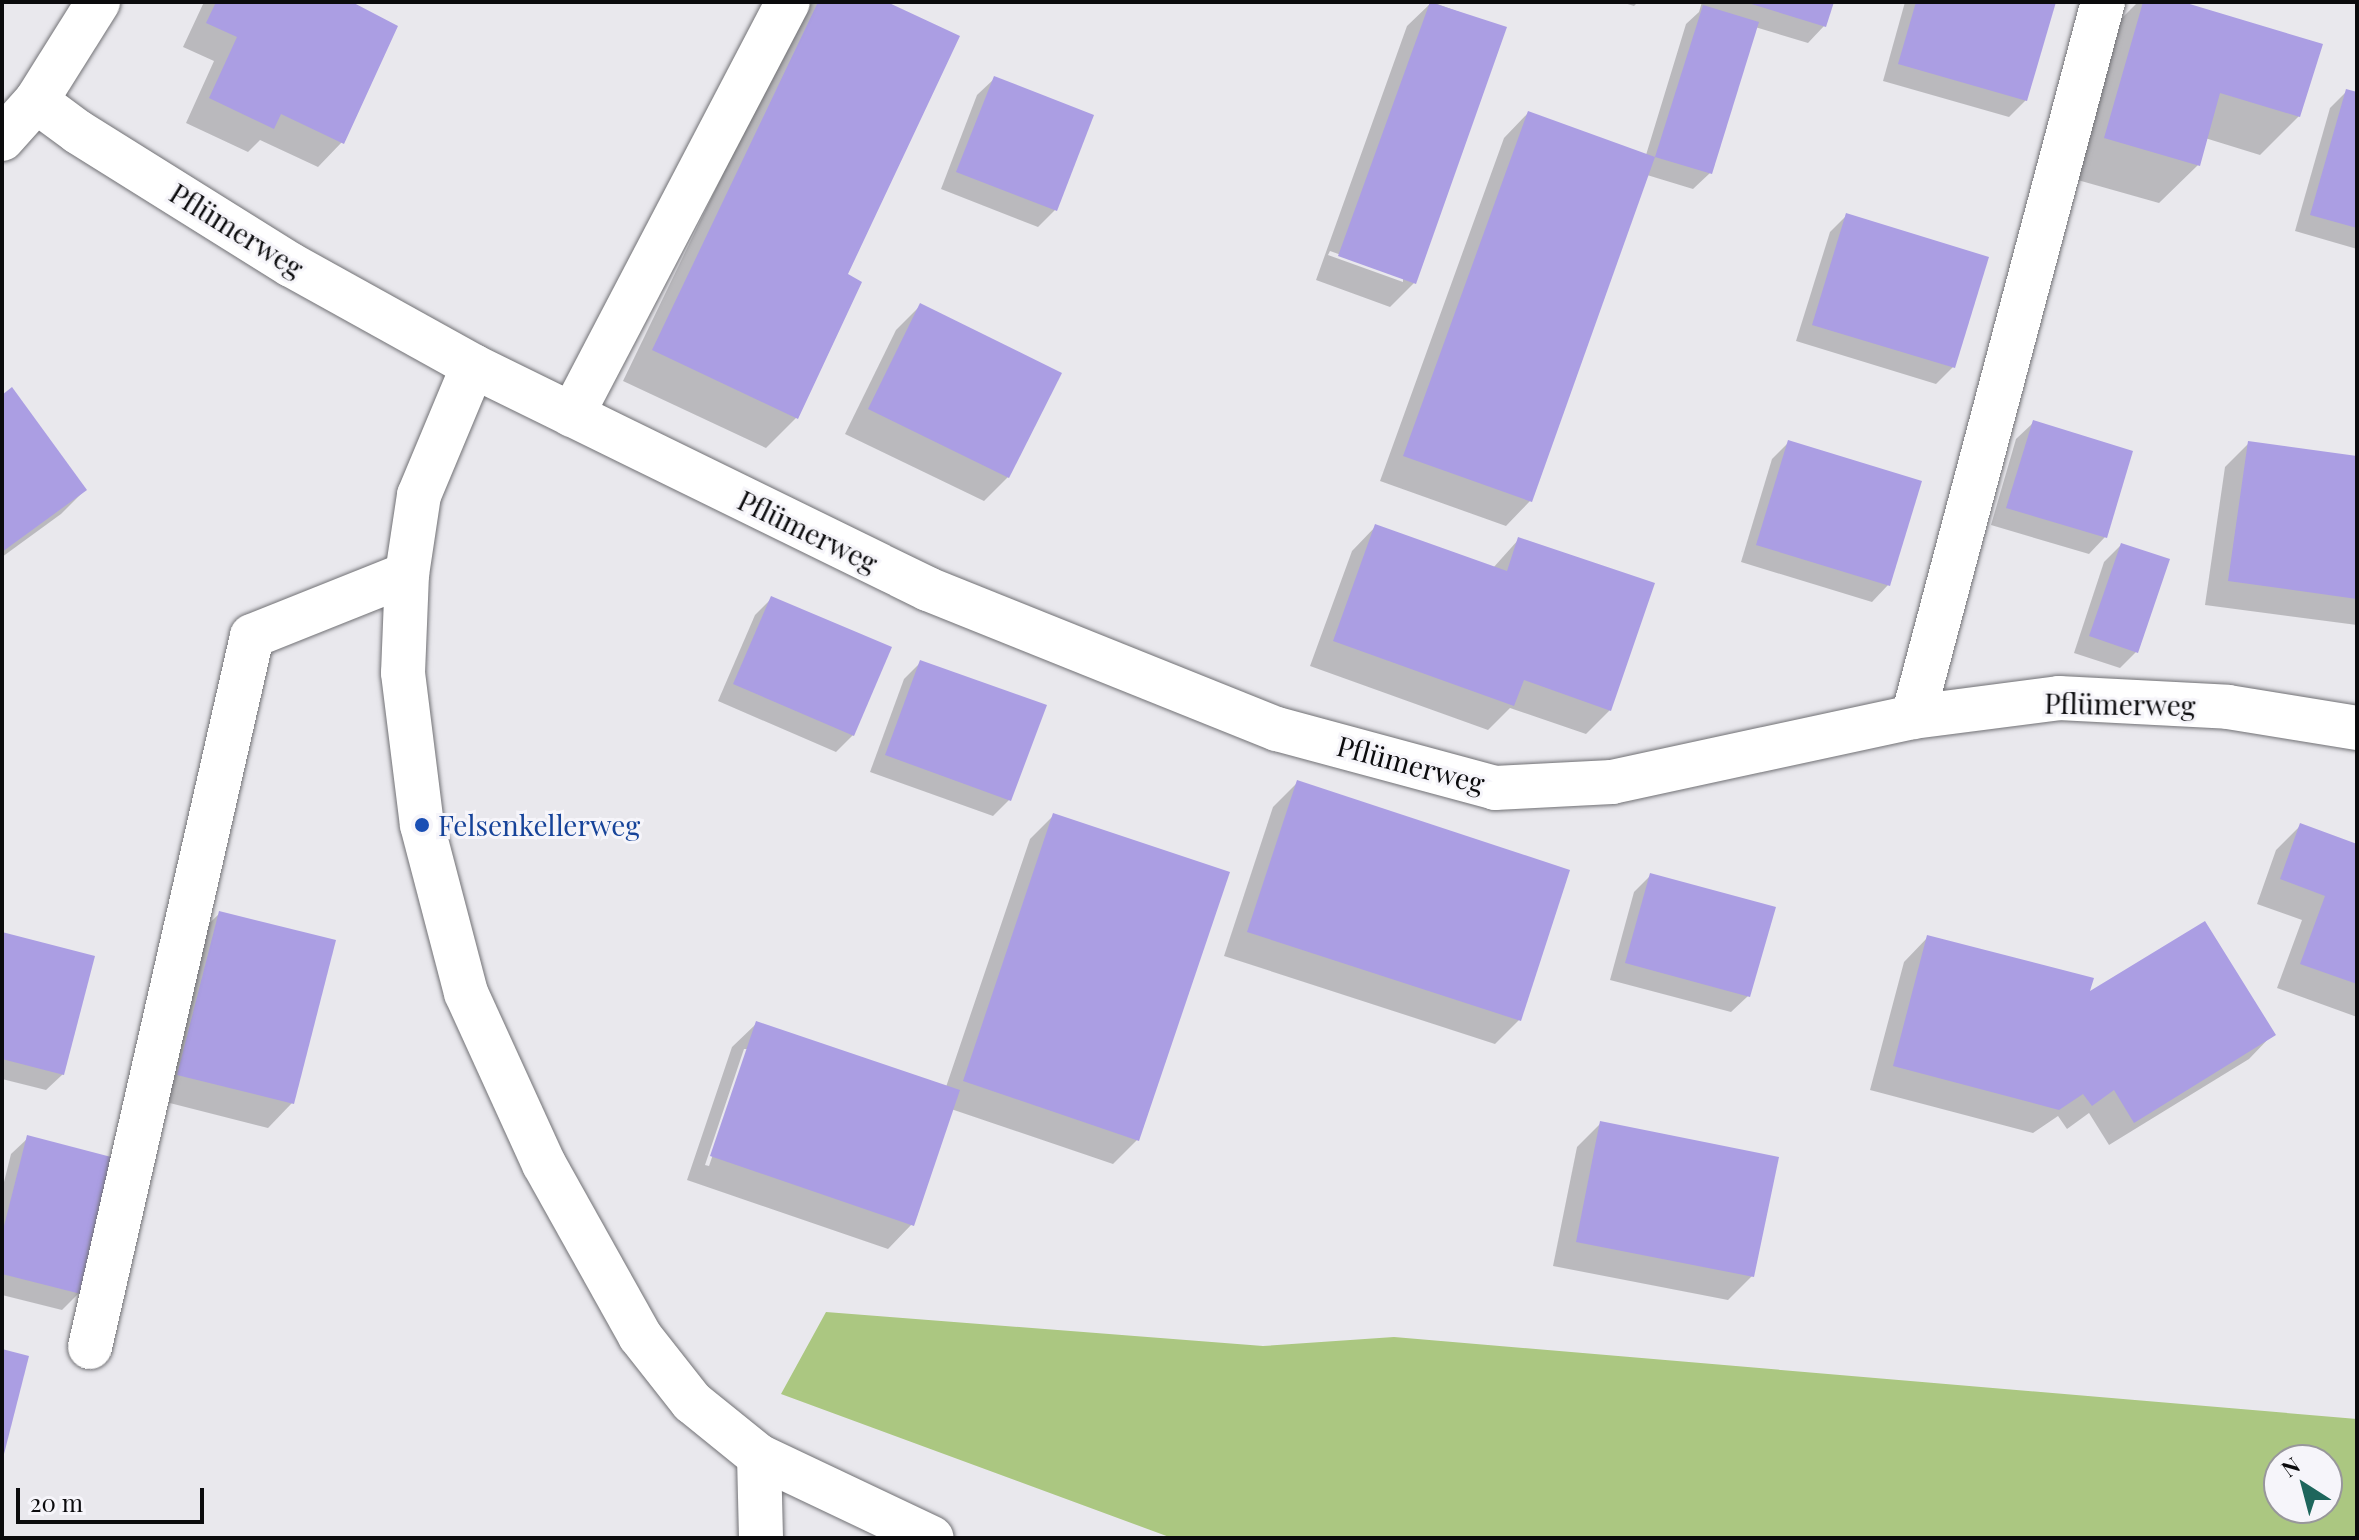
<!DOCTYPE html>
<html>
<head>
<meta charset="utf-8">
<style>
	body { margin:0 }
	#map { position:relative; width:2359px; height:1540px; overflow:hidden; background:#e9e8ed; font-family:"Playfair Display",serif }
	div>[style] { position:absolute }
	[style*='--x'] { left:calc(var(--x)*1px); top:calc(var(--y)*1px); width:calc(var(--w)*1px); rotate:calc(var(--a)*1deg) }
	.forest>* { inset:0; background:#abc781 }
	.shadow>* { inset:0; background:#0003 }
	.building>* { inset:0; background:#ab9ee3 }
	.roads { filter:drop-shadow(0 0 2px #717175) drop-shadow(0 0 2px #717175) }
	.minor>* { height:44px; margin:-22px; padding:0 22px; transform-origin:22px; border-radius:22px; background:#fff }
	.major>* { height:44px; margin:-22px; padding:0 22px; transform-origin:22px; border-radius:22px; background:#fff }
	.dots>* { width:22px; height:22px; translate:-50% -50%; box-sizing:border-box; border:4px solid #f6f5fa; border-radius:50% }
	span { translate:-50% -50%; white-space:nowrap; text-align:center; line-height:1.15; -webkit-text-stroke:6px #f6f5fa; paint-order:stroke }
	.street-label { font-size:28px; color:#0b0b0d }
	.transit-label { font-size:28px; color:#164399 }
	.left { translate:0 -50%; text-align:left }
	.frame { position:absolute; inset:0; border:4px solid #0b0b0d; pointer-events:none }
	.north { position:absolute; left:2263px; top:1444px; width:80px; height:80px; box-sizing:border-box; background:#f6f5fa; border:2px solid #98979b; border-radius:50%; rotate:324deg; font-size:22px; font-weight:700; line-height:32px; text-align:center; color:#0b0b0d }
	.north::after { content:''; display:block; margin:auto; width:28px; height:36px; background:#1e665c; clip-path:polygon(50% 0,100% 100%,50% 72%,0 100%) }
	.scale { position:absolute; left:16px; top:1488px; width:188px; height:36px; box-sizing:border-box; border:4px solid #0b0b0d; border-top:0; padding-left:10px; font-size:24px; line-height:28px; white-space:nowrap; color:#0b0b0d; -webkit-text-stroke:6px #f6f5fa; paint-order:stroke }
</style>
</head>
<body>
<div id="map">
	<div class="forest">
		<div style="clip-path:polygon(evenodd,826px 1312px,1263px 1346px,1394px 1337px,2357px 1419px,2357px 1538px,1172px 1538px,781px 1394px,826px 1312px,2279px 1460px,2327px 1460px,2327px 1508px,2279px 1508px,2279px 1460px)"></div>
	</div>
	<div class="shadow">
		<div style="clip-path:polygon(204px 2px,349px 2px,342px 142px,318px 167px,260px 140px,248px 152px,186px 123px,214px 61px,183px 47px)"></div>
		<div style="clip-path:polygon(806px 2px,882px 2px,845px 275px,796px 418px,766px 448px,623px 381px)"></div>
		<div style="clip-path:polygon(evenodd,1432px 2px,1505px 29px,1414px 283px,1390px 307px,1316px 280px,1407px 26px,1432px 2px,1330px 251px,1403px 277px,1403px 282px,1328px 255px,1330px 251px)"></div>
		<div style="clip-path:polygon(1621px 2px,1638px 2px,1634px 6px)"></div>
		<div style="clip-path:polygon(1702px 2px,1831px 2px,1824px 26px,1808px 43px,1755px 27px,1710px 173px,1693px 189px,1647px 175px,1530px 501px,1506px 526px,1380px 481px,1504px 138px,1528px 113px,1646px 155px,1686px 24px,1699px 12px)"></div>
		<div style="clip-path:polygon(1905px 2px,2054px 2px,2026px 100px,2009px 117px,1883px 81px)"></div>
		<div style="clip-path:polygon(2138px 2px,2175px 2px,2299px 116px,2260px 155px,2205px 138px,2198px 165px,2159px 203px,2067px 177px,2108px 32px)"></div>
		<div style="clip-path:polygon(994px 79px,1092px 117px,1055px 210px,1038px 227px,941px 189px,977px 95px)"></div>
		<div style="clip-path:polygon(2347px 91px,2357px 94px,2357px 249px,2295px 231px,2330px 108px)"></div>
		<div style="clip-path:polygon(1847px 215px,1953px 367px,1936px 384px,1796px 341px,1830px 232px)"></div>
		<div style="clip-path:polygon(920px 306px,1008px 477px,984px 501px,845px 434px,896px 330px)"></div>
		<div style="clip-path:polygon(2px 397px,85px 490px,61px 514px,2px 557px)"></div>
		<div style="clip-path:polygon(2033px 423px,2105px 537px,2089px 554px,1991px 525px,2016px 439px)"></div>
		<div style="clip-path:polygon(1789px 442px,1888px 585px,1872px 602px,1741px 562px,1772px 459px)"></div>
		<div style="clip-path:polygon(2249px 443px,2357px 458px,2357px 625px,2205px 605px,2225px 467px)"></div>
		<div style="clip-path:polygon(1376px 526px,1493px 568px,1519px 539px,1610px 710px,1586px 734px,1510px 708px,1488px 730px,1310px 666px,1352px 551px)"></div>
		<div style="clip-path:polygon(2121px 545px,2137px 651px,2120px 668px,2074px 653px,2104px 562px)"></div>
		<div style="clip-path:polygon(771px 599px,853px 735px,836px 752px,718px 701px,755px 615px)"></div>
		<div style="clip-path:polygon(921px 662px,1009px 800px,993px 816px,870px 772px,904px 679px)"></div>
		<div style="clip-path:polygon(1298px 782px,1519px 1020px,1495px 1044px,1224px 956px,1273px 807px)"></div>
		<div style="clip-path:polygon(evenodd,1054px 815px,1138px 1139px,1113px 1164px,951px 1109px,912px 1224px,888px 1249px,687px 1180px,732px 1047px,757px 1023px,946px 1087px,1030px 839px,1054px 815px,744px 1049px,749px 1049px,709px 1166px,705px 1165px,744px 1049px)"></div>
		<div style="clip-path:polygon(2300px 826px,2357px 846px,2357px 1017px,2277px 988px,2302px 920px,2257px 904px,2276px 850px)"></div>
		<div style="clip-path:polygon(1651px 875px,1748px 996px,1731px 1012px,1610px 980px,1634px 892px)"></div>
		<div style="clip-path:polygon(220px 913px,292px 1103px,268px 1128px,154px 1099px,195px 937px)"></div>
		<div style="clip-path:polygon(2px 934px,63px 1074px,46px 1090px,2px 1079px)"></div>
		<div style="clip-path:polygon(1928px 937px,2087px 996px,2273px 1034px,2249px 1059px,2109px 1145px,2089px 1113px,2067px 1129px,2058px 1116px,2033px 1133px,1870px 1090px,1904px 962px)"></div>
		<div style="clip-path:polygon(1601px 1123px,1752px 1276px,1728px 1300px,1553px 1266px,1577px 1147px)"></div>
		<div style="clip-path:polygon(28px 1138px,79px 1293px,62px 1310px,2px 1295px,2px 1190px,11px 1154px)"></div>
	</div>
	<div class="building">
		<div style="clip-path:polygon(216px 2px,352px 2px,398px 26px,344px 144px,281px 114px,274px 129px,209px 98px,237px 37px,206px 23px)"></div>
		<div style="clip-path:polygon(818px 2px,887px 2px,960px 36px,848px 274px,862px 282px,798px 419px,652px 350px)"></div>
		<div style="clip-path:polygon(1430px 2px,1507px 27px,1416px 284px,1338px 256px)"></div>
		<div style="clip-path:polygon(1745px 2px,1834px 2px,1826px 27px)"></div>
		<div style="clip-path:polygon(1916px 2px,2056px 2px,2027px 101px,1898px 64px)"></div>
		<div style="clip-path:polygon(2143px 2px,2183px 2px,2323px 44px,2300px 117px,2220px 93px,2200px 166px,2104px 138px)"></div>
		<div style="clip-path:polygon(1703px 5px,1759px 22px,1712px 174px,1655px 157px)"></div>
		<div style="clip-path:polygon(994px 76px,1094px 115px,1057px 211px,956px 172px)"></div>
		<div style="clip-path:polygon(2346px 89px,2357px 92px,2357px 228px,2310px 215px)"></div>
		<div style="clip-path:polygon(1528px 111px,1655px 157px,1532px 502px,1403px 456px)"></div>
		<div style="clip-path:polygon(1846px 213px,1989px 257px,1955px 368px,1812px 325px)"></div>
		<div style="clip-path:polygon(920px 303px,1062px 373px,1009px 478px,868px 409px)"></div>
		<div style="clip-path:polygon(12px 387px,87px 490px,2px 552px,2px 395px)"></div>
		<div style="clip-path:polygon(2033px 420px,2133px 451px,2107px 538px,2006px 508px)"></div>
		<div style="clip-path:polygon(1788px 440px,1922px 481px,1890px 586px,1756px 545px)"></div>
		<div style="clip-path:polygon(2248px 441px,2357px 456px,2357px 599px,2228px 581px)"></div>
		<div style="clip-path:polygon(1375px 524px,1507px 571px,1518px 537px,1655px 583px,1611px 711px,1524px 680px,1514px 706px,1333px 641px)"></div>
		<div style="clip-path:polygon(2121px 543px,2170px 559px,2138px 653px,2089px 636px)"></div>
		<div style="clip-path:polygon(771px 596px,892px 647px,854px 736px,733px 684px)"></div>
		<div style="clip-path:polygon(920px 660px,1047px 705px,1011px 801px,885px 755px)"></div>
		<div style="clip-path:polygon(1297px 780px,1570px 870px,1521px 1021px,1247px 932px)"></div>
		<div style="clip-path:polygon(1053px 813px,1230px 872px,1139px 1141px,963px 1081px)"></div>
		<div style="clip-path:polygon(2300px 823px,2357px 844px,2357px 984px,2300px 964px,2325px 896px,2280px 879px)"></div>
		<div style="clip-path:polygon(1650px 873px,1776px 907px,1750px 997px,1625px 963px)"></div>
		<div style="clip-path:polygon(219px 911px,336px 940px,294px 1104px,177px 1075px)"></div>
		<div style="clip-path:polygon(2205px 921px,2276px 1035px,2134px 1123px,2114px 1090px,2092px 1106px,2083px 1094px,2059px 1110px,1893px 1066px,1927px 935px,2094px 978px,2090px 991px)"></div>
		<div style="clip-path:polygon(2px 932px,95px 956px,64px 1075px,2px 1059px)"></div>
		<div style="clip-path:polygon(756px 1021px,960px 1090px,914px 1226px,710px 1156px)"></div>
		<div style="clip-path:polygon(1600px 1121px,1779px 1157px,1754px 1277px,1576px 1242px)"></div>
		<div style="clip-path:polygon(27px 1135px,115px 1158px,81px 1294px,2px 1274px,2px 1234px)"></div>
		<div style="clip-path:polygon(2px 1349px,29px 1356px,3px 1458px,2px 1458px)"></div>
	</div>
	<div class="roads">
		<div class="minor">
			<div style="--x:36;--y:101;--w:52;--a:36.4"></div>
			<div style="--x:78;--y:132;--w:251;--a:32"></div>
			<div style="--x:291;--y:265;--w:208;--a:29"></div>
			<div style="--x:473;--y:366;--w:507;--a:26.11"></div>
			<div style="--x:928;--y:589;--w:376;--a:21.9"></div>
			<div style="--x:1277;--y:729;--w:226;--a:15.1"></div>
			<div style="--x:1495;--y:788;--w:117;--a:-2.9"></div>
			<div style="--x:1612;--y:782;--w:308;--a:-12.2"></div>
			<div style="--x:1913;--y:717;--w:147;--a:-7.4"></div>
			<div style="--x:2059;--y:698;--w:169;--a:3"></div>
			<div style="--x:2228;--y:707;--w:131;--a:9.2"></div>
			<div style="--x:473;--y:366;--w:140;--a:112.7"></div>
			<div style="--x:419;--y:495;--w:80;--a:98.6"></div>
			<div style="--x:407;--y:574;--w:99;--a:92.3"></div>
			<div style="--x:403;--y:673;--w:153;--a:82.9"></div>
			<div style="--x:422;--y:825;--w:174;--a:75.3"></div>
			<div style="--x:466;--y:993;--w:188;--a:65.5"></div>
			<div style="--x:544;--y:1164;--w:197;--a:60.8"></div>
			<div style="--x:640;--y:1336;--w:84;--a:51.8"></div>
			<div style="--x:692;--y:1402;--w:86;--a:38.9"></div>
			<div style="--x:759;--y:1456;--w:191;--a:25.4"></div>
			<div style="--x:572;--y:415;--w:466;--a:-62.4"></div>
			<div style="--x:1913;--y:717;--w:740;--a:-75.12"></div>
			<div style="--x:90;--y:1347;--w:729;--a:-77.16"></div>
			<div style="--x:252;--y:636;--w:167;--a:-21.8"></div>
			<div style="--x:759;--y:1456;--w:82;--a:88.6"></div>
		</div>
		<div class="major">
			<div style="--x:2;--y:139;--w:51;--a:-48.2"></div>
			<div style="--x:36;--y:101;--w:117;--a:-57.9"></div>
		</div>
	</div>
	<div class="dots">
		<div style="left:422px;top:825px;background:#1a4fb4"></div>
	</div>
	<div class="street-label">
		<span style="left:237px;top:230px;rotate:32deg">Pflümerweg</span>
		<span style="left:808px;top:531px;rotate:26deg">Pflümerweg</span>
		<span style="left:2120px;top:704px;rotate:1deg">Pflümerweg</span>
		<span style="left:1411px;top:764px;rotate:15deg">Pflümerweg</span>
	</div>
	<div class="transit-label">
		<span class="left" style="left:438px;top:825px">Felsenkellerweg</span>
	</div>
	<div class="frame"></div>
	<div class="north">N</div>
	<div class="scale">20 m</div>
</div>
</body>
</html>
